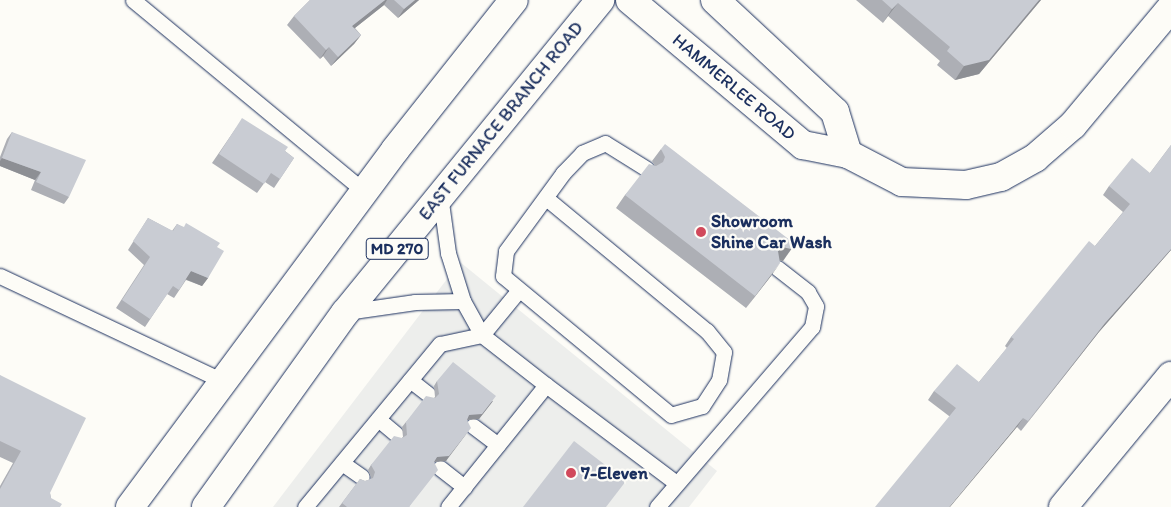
<!DOCTYPE html>
<html>
<head>
<meta charset="utf-8">
<style>
	body { margin:0 }
	#map { position:relative; width:1171px; height:507px; overflow:hidden; background:#fdfcf7; font-family:Itim,sans-serif }
	div>[style] { position:absolute }
	[style*='--x'] { left:calc(var(--x)*1px); top:calc(var(--y)*1px); width:calc(var(--w)*1px); rotate:calc(var(--a)*1deg) }
	.built>* { inset:0; background:#edeeec }
	.roads { filter:drop-shadow(0 0 1px #1b2f5e) drop-shadow(0 0 1px #1b2f5e) }
	.service>* { height:15px; margin:-7.5px; padding:0 7.5px; transform-origin:7.5px; border-radius:7.5px; background:#fdfcf7 }
	.minor>* { height:28px; margin:-14px; padding:0 14px; transform-origin:14px; border-radius:14px; background:#fdfcf7 }
	.primary>* { height:28px; margin:-14px; padding:0 14px; transform-origin:14px; border-radius:14px; background:#fdfcf7 }
	.wall>* { inset:0; background:#adafb5 }
	.shaded-wall>* { inset:0; background:#8d8f94 }
	.building>* { inset:0; background:#c9ccd3 }
	.dots>* { width:14px; height:14px; translate:-50% -50%; box-sizing:border-box; border:2px solid #fdfcf7; border-radius:50% }
	span { translate:-50% -50%; white-space:nowrap; text-align:center; line-height:1.15; -webkit-text-stroke:4.5px #fdfcf7; paint-order:stroke }
	.shield-label span { padding:1px 4px; background:#fdfcf7; border:1px solid; border-radius:4px; -webkit-text-stroke-width:0 }
	.shield-label { font-size:16px; color:#1b2f5e; font-weight:700 }
	.street-label { font-size:18px; color:#1b2f5e }
	.poi-label { font-size:18px; color:#1b2f5e; font-weight:700 }
	.left { translate:0 -50%; text-align:left }
</style>
</head>
<body>
<div id="map">
	<div class="built">
		<div style="clip-path:polygon(460px 262px,717px 471px,689px 507px,273px 507px)"></div>
	</div>
	<div class="roads">
		<div class="service">
			<div style="--x:133;--y:0;--w:300;--a:39.6"></div>
			<div style="--x:440;--y:195;--w:59;--a:82.1"></div>
			<div style="--x:448;--y:253;--w:50;--a:72.6"></div>
			<div style="--x:463;--y:301;--w:39;--a:61"></div>
			<div style="--x:482;--y:335;--w:81;--a:38"></div>
			<div style="--x:546;--y:385;--w:156;--a:128.8"></div>
			<div style="--x:546;--y:198;--w:209;--a:39.6"></div>
			<div style="--x:707;--y:331;--w:27;--a:51"></div>
			<div style="--x:724;--y:352;--w:28;--a:100"></div>
			<div style="--x:719;--y:380;--w:31;--a:123"></div>
			<div style="--x:702;--y:406;--w:32;--a:164"></div>
			<div style="--x:671;--y:415;--w:218;--a:-140.4"></div>
			<div style="--x:503;--y:276;--w:25;--a:-83"></div>
			<div style="--x:506;--y:251;--w:97;--a:-53.8"></div>
			<div style="--x:563;--y:173;--w:28;--a:-46"></div>
			<div style="--x:582;--y:153;--w:25;--a:-23"></div>
			<div style="--x:605;--y:143;--w:49;--a:31.8"></div>
			<div style="--x:0;--y:276;--w:246;--a:25.2"></div>
			<div style="--x:346;--y:312;--w:70;--a:-8.2"></div>
			<div style="--x:415;--y:302;--w:48;--a:-1.2"></div>
			<div style="--x:410;--y:380;--w:23;--a:38"></div>
			<div style="--x:546;--y:385;--w:163;--a:37"></div>
			<div style="--x:378;--y:419;--w:23;--a:40"></div>
			<div style="--x:473;--y:426;--w:31;--a:37"></div>
			<div style="--x:342;--y:463;--w:24;--a:35"></div>
			<div style="--x:440;--y:468;--w:31;--a:38"></div>
			<div style="--x:305;--y:507;--w:212;--a:-50.4"></div>
			<div style="--x:440;--y:344;--w:43;--a:-12.1"></div>
			<div style="--x:482;--y:335;--w:57;--a:-50.7"></div>
			<div style="--x:657;--y:507;--w:238;--a:-49.3"></div>
			<div style="--x:812;--y:327;--w:21;--a:-79"></div>
			<div style="--x:816;--y:306;--w:16;--a:-120"></div>
			<div style="--x:808;--y:292;--w:39;--a:-142"></div>
		</div>
		<div class="minor">
			<div style="--x:630;--y:0;--w:226;--a:40"></div>
			<div style="--x:803;--y:145;--w:46;--a:11.3"></div>
			<div style="--x:848;--y:154;--w:61;--a:27.4"></div>
			<div style="--x:902;--y:182;--w:64;--a:2.7"></div>
			<div style="--x:966;--y:185;--w:36;--a:-13"></div>
			<div style="--x:1001;--y:177;--w:39;--a:-29"></div>
			<div style="--x:1035;--y:158;--w:50;--a:-41"></div>
			<div style="--x:1073;--y:125;--w:153;--a:-50.1"></div>
			<div style="--x:715;--y:0;--w:164;--a:43"></div>
			<div style="--x:835;--y:112;--w:44;--a:72.8"></div>
			<div style="--x:1063;--y:507;--w:170;--a:-50.5"></div>
		</div>
		<div class="primary">
			<div style="--x:130;--y:507;--w:445;--a:-53.4"></div>
			<div style="--x:395;--y:150;--w:191;--a:-51.6"></div>
			<div style="--x:206;--y:507;--w:239;--a:-54.4"></div>
			<div style="--x:345;--y:313;--w:404;--a:-50.8"></div>
		</div>
	</div>
	<div class="wall">
		<div style="clip-path:polygon(310px 0,419px 0,398px 18px,384px 5px,355px 28px,361px 35px,354px 44px,331px 66px,323px 56px,320px 59px,287px 25px,294px 16px)"></div>
		<div style="clip-path:polygon(856px 0,1041px 0,979px 74px,955px 80px,937px 65px,940px 61px,888px 16px,883px 23px)"></div>
		<div style="clip-path:polygon(236px 128px,285px 151px,294px 158px,274px 188px,265px 182px,257px 193px,212px 163px)"></div>
		<div style="clip-path:polygon(12px 132px,69px 197px,64px 204px,31px 190px,35px 180px,0 166px,0 157px,7px 139px)"></div>
		<div style="clip-path:polygon(1171px 145px,1171px 250px,1099px 332px,1021px 431px,1017px 427px,949px 416px,928px 400px,934px 391px,979px 382px,1007px 348px,1005px 346px,1011px 337px,1095px 246px,1123px 212px,1103px 195px,1109px 186px,1150px 173px)"></div>
		<div style="clip-path:polygon(661px 149px,783px 261px,779px 260px,771px 276px,746px 308px,616px 208px,625px 195px,655px 166px,652px 161px)"></div>
		<div style="clip-path:polygon(148px 218px,172px 231px,177px 224px,217px 247px,208px 278px,202px 286px,186px 280px,174px 298px,167px 294px,145px 327px,116px 308px,144px 265px,128px 250px)"></div>
		<div style="clip-path:polygon(0 375px,50px 493px,51px 498px,0 507px,0 486px,13px 463px,0 457px)"></div>
		<div style="clip-path:polygon(437px 381px,493px 401px,479px 419px,467px 420px,446px 461px,434px 462px,409px 507px,339px 507px,360px 479px,365px 481px,371px 479px,371px 477px,368px 470px,371px 465px,403px 437px,402px 427px,406px 422px,435px 397px,434px 386px)"></div>
	</div>
	<div class="shaded-wall">
		<div style="clip-path:polygon(385px 0,387px 0,384px 5px,346px 35px,352px 26px)"></div>
		<div style="clip-path:polygon(415px 0,419px 0,398px 18px,404px 9px)"></div>
		<div style="clip-path:polygon(1039px 0,1041px 0,979px 74px,955px 80px,964px 66px)"></div>
		<div style="clip-path:polygon(898px 3px,888px 16px,883px 23px,892px 9px)"></div>
		<div style="clip-path:polygon(361px 35px,354px 44px,331px 66px,338px 57px)"></div>
		<div style="clip-path:polygon(329px 47px,323px 56px,320px 59px,326px 50px)"></div>
		<div style="clip-path:polygon(2px 158px,41px 172px,35px 180px,0 166px,0 161px)"></div>
		<div style="clip-path:polygon(795px 244px,783px 261px,774px 259px,778px 251px,782px 247px)"></div>
		<div style="clip-path:polygon(1171px 249px,1171px 250px,1099px 332px,1021px 431px,1105px 323px)"></div>
		<div style="clip-path:polygon(780px 263px,771px 276px,746px 308px,755px 296px)"></div>
		<div style="clip-path:polygon(191px 271px,208px 278px,202px 286px,185px 279px)"></div>
		<div style="clip-path:polygon(493px 401px,479px 419px,466px 420px,469px 415px)"></div>
		<div style="clip-path:polygon(1023px 418px,1017px 427px,950px 507px,949px 507px)"></div>
		<div style="clip-path:polygon(467px 433px,446px 461px,433px 462px,437px 457px)"></div>
	</div>
	<div class="building">
		<div style="clip-path:polygon(310px 0,385px 0,352px 26px,361px 35px,338px 57px,329px 47px,326px 50px,294px 16px)"></div>
		<div style="clip-path:polygon(394px 0,415px 0,404px 9px)"></div>
		<div style="clip-path:polygon(882px 0,1039px 0,989px 60px,964px 66px,947px 51px,950px 47px,898px 3px,892px 9px)"></div>
		<div style="clip-path:polygon(242px 118px,288px 147px,285px 151px,294px 158px,280px 179px,271px 173px,264px 184px,219px 154px)"></div>
		<div style="clip-path:polygon(12px 132px,86px 160px,69px 197px,36px 182px,41px 172px,2px 158px)"></div>
		<div style="clip-path:polygon(665px 144px,795px 244px,791px 249px,782px 247px,778px 251px,780px 263px,755px 296px,625px 195px,649px 164px,656px 166px,663px 162px,665px 157px,661px 149px)"></div>
		<div style="clip-path:polygon(1171px 145px,1171px 249px,1105px 323px,1028px 421px,1023px 418px,949px 507px,875px 507px,956px 408px,934px 391px,957px 364px,979px 382px,1014px 339px,1011px 337px,1089px 241px,1095px 246px,1130px 204px,1109px 186px,1132px 158px,1150px 173px)"></div>
		<div style="clip-path:polygon(148px 218px,173px 231px,177px 224px,184px 227px,186px 223px,220px 243px,217px 247px,224px 251px,208px 278px,191px 271px,179px 290px,173px 286px,150px 319px,122px 300px,150px 257px,133px 241px)"></div>
		<div style="clip-path:polygon(453px 362px,496px 396px,482px 414px,469px 415px,467px 420px,471px 428px,449px 456px,437px 457px,434px 462px,438px 470px,409px 507px,347px 507px,342px 503px,360px 479px,365px 481px,373px 478px,375px 472px,371px 465px,394px 436px,402px 438px,407px 435px,406px 422px,426px 396px,435px 398px,439px 394px,437px 381px)"></div>
		<div style="clip-path:polygon(0 375px,86px 418px,50px 493px,51px 498px,62px 504px,60px 507px,0 507px,0 489px,21px 451px,0 441px)"></div>
		<div style="clip-path:polygon(574px 441px,626px 481px,606px 507px,523px 507px)"></div>
	</div>
	<div class="dots">
		<div style="left:701px;top:232px;background:#d1495b"></div>
		<div style="left:571px;top:473px;background:#d1495b"></div>
	</div>
	<div class="shield-label">
		<span style="left:397px;top:249px">MD 270</span>
	</div>
	<div class="street-label">
		<span style="left:734px;top:87px;rotate:40deg">HAMMERLEE ROAD</span>
		<span style="left:501px;top:121px;rotate:-51deg">EAST FURNACE BRANCH ROAD</span>
	</div>
	<div class="poi-label">
		<span class="left" style="left:711px;top:232px">Showroom<br>Shine Car Wash</span>
		<span class="left" style="left:581px;top:473px">7-Eleven</span>
	</div>
</div>
</body>
</html>
